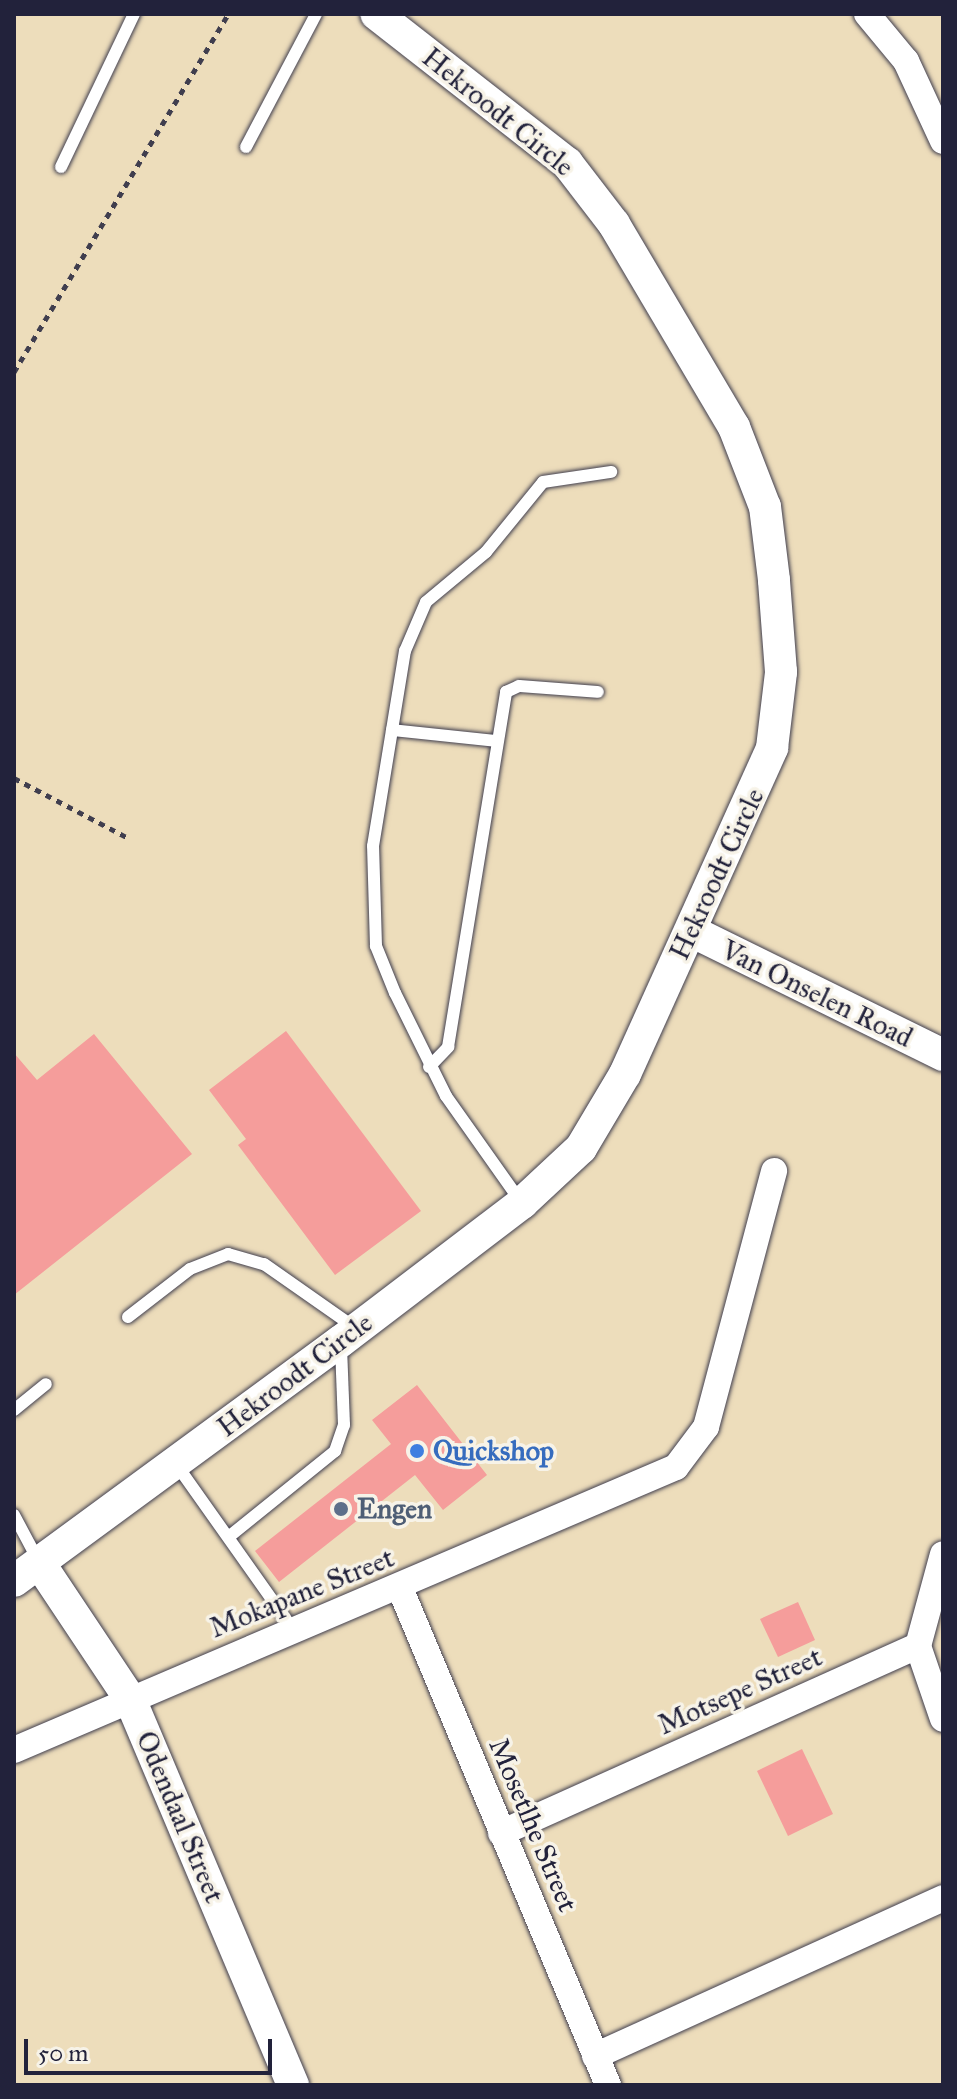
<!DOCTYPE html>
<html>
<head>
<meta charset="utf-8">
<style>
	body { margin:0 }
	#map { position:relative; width:957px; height:2099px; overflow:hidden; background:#edddbb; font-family:"IM FELL Great Primer",serif }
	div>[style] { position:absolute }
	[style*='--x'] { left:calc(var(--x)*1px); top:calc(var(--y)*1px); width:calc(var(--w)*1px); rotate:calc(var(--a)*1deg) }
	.building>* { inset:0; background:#f59d9b }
	.path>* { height:5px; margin-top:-2.5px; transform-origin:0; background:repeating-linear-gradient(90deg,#403e4e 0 6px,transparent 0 12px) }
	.roads { filter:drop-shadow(0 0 2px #403e4e) drop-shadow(0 0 2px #403e4e) }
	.service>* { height:12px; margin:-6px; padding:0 6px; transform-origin:6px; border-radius:6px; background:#fff }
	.minor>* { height:26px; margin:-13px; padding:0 13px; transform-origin:13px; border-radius:13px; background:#fff }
	.tertiary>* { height:32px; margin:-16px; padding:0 16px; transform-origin:16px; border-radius:16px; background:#fff }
	.dots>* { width:22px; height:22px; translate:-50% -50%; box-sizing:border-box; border:4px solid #f7f3e8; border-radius:50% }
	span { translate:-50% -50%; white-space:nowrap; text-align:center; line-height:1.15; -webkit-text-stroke:7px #f7f3e8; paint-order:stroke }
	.street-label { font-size:28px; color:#22223b }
	.shop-label { font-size:28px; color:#366cbe; font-weight:700 }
	.left { translate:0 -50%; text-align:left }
	.service-label { font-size:28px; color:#4e5e75; font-weight:700 }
	.frame { position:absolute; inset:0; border:16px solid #22223b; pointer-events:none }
	.scale { position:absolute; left:24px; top:2039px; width:248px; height:36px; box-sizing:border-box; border:4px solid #22223b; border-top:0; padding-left:10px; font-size:24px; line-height:28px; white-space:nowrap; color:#22223b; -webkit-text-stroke:6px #f7f3e8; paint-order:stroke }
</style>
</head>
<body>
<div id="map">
	<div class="building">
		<div style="clip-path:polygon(286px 1031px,421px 1211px,335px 1275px,238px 1145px,246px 1139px,209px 1090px)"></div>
		<div style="clip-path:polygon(94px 1034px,192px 1154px,14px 1295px,14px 1053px,37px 1080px)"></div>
		<div style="clip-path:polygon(417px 1385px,487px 1475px,443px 1510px,415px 1475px,279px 1582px,255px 1551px,391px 1444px,372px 1420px)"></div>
		<div style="clip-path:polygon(798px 1602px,815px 1640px,778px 1657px,760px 1619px)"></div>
		<div style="clip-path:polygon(802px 1749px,833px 1814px,788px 1836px,757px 1771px)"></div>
	</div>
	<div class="path">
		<div style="--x:14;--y:372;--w:417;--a:-59.1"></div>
		<div style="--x:14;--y:778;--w:131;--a:27.7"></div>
	</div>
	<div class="roads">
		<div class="service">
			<div style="--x:246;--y:147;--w:150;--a:-62.2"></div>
			<div style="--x:61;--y:167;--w:170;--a:-64.5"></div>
			<div style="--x:392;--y:730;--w:105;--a:6"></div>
			<div style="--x:429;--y:1067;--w:28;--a:-46"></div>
			<div style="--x:448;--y:1047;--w:360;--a:-80.7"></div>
			<div style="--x:506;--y:692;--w:14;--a:-25"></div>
			<div style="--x:519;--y:686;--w:79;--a:4.3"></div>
			<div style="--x:521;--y:1202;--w:130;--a:-125.3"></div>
			<div style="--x:446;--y:1096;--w:115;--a:-116.3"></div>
			<div style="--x:395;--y:993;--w:51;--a:-112"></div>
			<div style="--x:376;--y:946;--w:100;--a:-91.7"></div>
			<div style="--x:373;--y:846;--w:198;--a:-80.7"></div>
			<div style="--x:405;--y:651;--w:53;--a:-66.8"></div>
			<div style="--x:426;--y:602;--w:78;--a:-39.8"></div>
			<div style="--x:486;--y:552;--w:90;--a:-50.8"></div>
			<div style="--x:543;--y:482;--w:69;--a:-8.4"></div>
			<div style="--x:128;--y:1317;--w:78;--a:-37.7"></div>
			<div style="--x:190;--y:1269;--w:41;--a:-21.5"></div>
			<div style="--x:228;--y:1254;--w:37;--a:16"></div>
			<div style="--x:264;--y:1264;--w:110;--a:35"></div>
			<div style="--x:14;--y:1410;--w:41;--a:-39.1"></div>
			<div style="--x:176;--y:1464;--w:202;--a:54.7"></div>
			<div style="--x:14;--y:1515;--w:53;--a:62"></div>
			<div style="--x:231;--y:1535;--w:134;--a:-38.9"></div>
			<div style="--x:335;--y:1451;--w:28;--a:-71"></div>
			<div style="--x:344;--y:1425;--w:79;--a:-92.2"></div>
		</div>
		<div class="minor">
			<div style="--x:867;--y:14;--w:61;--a:50.3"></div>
			<div style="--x:906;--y:61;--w:88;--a:65.2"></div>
			<div style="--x:400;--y:1588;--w:539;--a:67.29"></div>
			<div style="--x:918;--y:1646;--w:95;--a:-74.8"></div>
			<div style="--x:918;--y:1646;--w:77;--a:71.1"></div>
			<div style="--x:14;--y:1750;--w:720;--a:-23.15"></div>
			<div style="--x:676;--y:1467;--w:50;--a:-53.1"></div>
			<div style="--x:706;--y:1427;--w:265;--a:-75.1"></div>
			<div style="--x:501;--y:1833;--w:457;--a:-24.2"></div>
			<div style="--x:595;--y:2056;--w:382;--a:-24.4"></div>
		</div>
		<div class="tertiary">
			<div style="--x:691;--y:931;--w:281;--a:26.2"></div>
			<div style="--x:40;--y:1564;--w:162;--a:56.3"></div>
			<div style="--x:130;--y:1699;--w:419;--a:67.1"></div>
			<div style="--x:14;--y:1581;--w:406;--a:-36.3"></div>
			<div style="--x:341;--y:1341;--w:228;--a:-37.3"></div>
			<div style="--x:522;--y:1203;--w:81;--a:-43"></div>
			<div style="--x:581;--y:1148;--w:86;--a:-59.3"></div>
			<div style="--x:625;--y:1074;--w:358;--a:-65.7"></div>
			<div style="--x:772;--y:748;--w:77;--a:-83.2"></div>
			<div style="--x:781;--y:672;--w:92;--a:-94.4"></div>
			<div style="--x:774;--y:580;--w:74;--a:-97"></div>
			<div style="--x:765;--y:507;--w:86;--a:-111.2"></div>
			<div style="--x:734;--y:427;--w:236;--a:-120.6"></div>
			<div style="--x:614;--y:224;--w:77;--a:-127.6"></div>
			<div style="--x:567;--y:163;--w:242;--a:-142"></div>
		</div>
	</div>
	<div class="dots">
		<div style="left:417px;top:1451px;background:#3f7fe0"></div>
		<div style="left:341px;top:1509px;background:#5c6f8a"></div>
	</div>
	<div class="street-label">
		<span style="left:498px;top:112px;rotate:39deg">Hekroodt Circle</span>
		<span style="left:717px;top:874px;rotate:-65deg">Hekroodt Circle</span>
		<span style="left:817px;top:994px;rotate:26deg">Van Onselen Road</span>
		<span style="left:295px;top:1375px;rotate:-37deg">Hekroodt Circle</span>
		<span style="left:302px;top:1593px;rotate:-22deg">Mokapane Street</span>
		<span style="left:740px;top:1691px;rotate:-24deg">Motsepe Street</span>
		<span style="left:180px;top:1817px;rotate:67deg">Odendaal Street</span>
		<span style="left:533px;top:1825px;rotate:67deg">Mosetlhe Street</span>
	</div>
	<div class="shop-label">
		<span class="left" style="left:433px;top:1451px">Quickshop</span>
	</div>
	<div class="service-label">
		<span class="left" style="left:357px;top:1509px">Engen</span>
	</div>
	<div class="frame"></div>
	<div class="scale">50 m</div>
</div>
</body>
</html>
